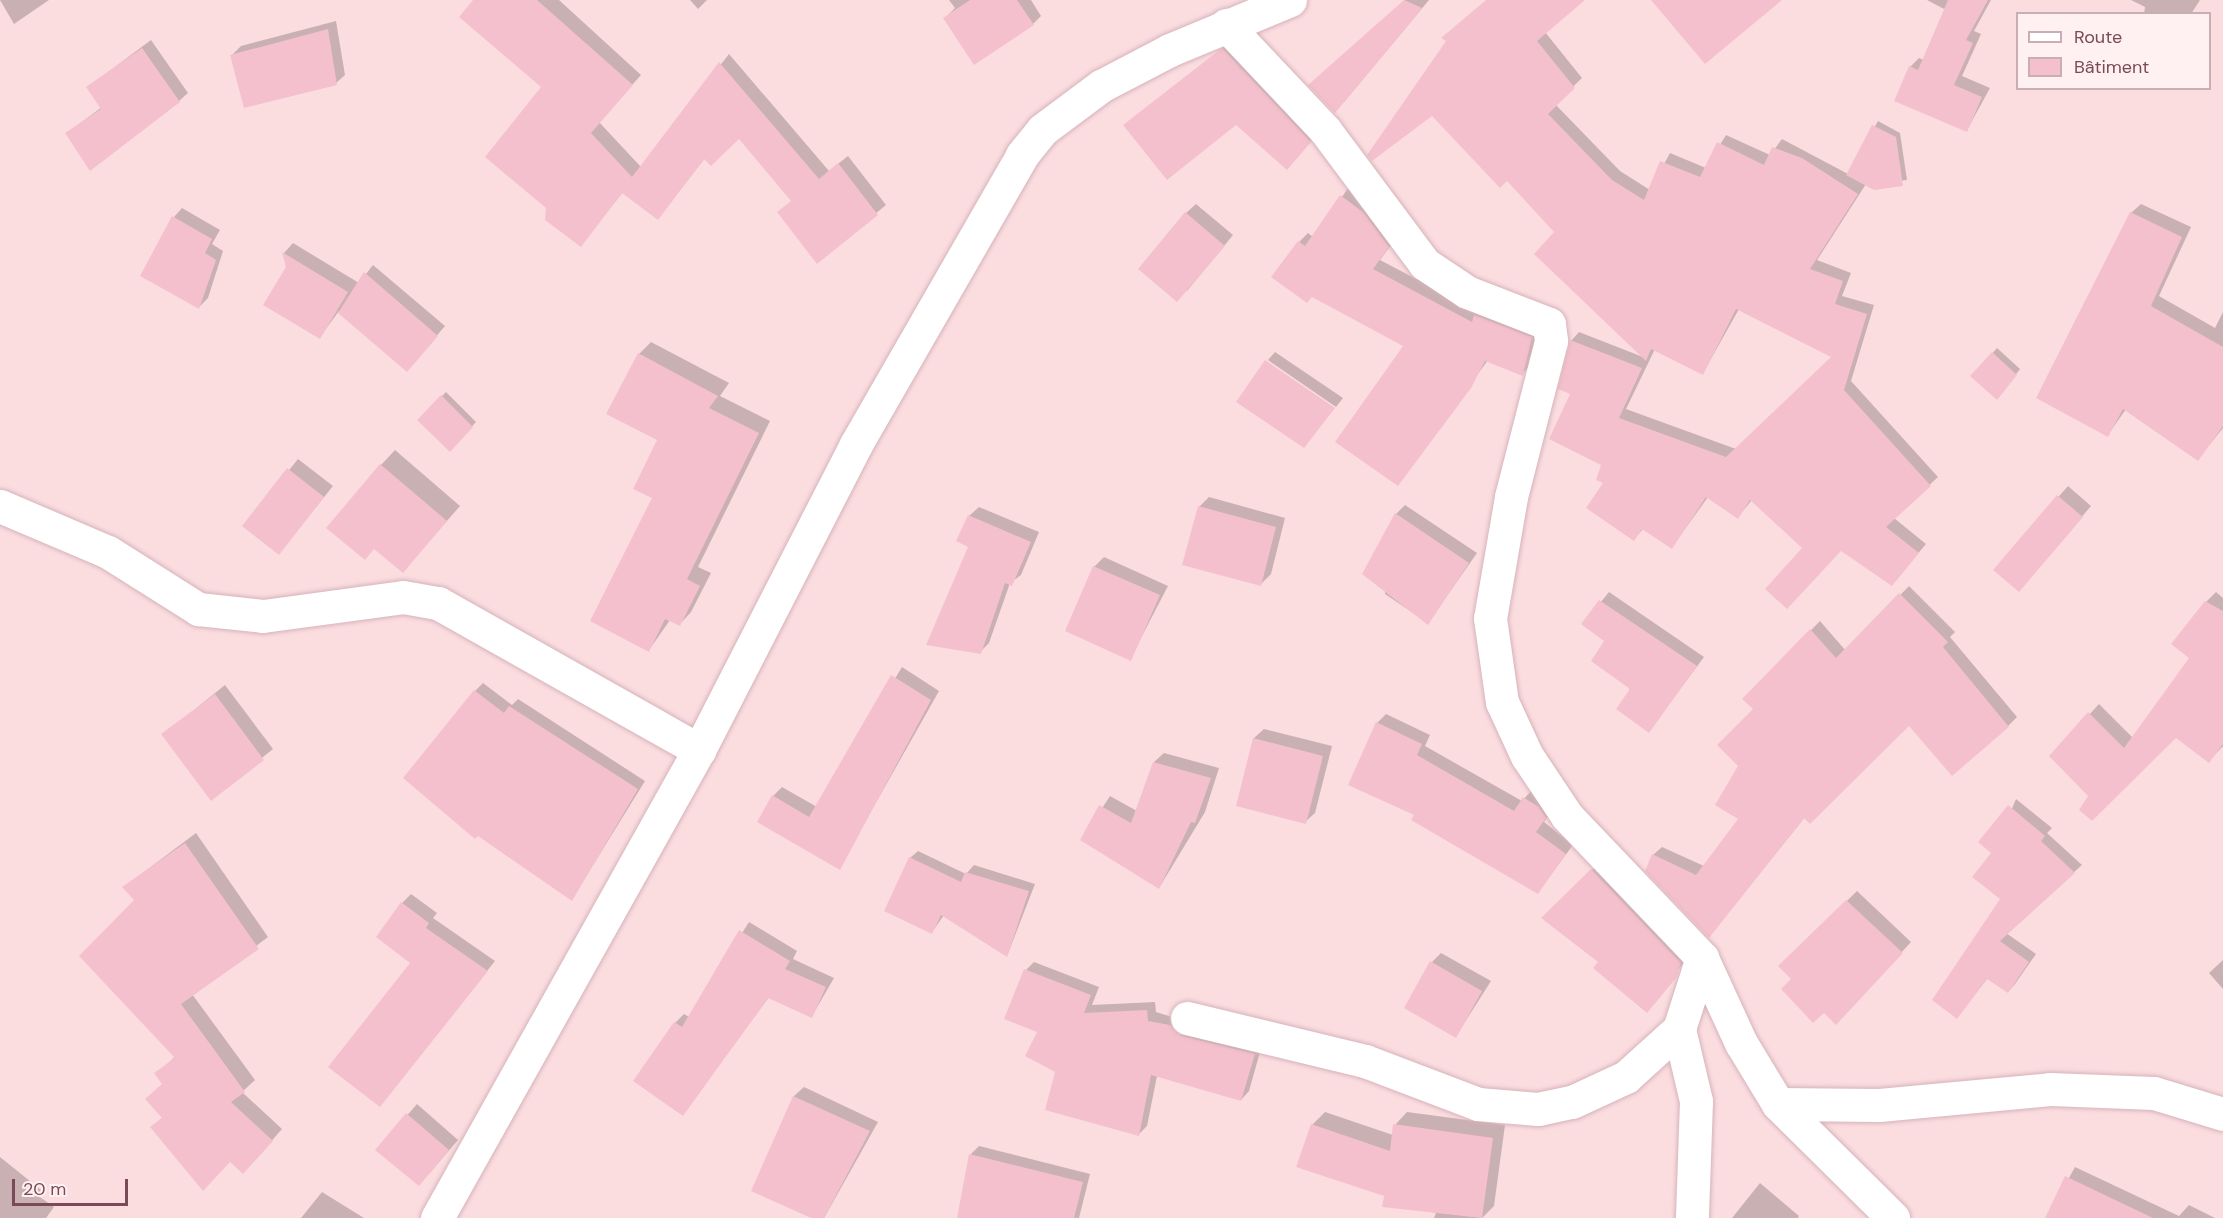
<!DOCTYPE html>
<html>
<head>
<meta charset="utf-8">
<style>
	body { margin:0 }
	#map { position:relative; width:2223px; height:1218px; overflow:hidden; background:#feeaea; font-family:"DM Sans",sans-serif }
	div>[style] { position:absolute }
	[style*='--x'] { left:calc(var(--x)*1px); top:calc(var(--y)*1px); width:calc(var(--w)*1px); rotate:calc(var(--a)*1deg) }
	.residential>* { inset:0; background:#fbdde0 }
	.shadow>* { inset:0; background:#0003 }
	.building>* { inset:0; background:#f5c0cd }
	.roads { filter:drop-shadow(0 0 2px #d6b3ba) drop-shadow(0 0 2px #d6b3ba) }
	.minor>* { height:33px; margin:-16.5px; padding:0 16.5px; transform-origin:16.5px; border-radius:16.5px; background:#fff }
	span { translate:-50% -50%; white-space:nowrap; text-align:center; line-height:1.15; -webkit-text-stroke:4.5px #fff1f2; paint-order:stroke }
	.legend { position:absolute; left:2016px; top:12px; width:195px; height:78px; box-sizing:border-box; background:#fff1f2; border:2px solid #caaeb4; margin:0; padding:8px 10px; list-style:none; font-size:18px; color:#7b4a58 }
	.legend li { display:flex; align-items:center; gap:12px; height:30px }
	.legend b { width:30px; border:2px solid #caaeb4 }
	.scale { position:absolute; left:12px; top:1179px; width:116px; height:27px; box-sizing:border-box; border:3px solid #7b4a58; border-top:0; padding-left:8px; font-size:18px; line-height:21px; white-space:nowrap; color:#7b4a58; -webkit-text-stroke:4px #fff1f2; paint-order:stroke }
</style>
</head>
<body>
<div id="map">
	<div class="residential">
		<div style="clip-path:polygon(evenodd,0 0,2223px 0,2223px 1218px,0 1218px,0 0,2018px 14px,2210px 14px,2210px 88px,2018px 88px,2018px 14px)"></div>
	</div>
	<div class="shadow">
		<div style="clip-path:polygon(0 0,49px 0,14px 24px)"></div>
		<div style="clip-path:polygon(475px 0,559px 0,641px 75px,599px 122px,641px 167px,729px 54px,829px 171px,848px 156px,886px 205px,818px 261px,792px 200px,740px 137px,705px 158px,658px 218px,623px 192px,581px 245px,544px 87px)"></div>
		<div style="clip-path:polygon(690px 0,707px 0,698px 9px)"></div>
		<div style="clip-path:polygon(949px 0,1031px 0,1041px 16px,1033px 24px,945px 18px,955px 8px)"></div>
		<div style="clip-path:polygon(1405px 0,1429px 0,1344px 102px,1320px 76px)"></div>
		<div style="clip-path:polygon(evenodd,1487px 0,1572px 0,1545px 32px,1582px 78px,1555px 104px,1620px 171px,1650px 190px,1670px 153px,1706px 168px,1726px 135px,1770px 155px,1782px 139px,1848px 174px,1878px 121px,1900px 133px,1907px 180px,1866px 184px,1817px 260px,1851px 273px,1842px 296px,1874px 305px,1851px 381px,1938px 477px,1894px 518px,1926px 544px,1892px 584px,1841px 549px,1804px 548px,1752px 500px,1738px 517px,1708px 497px,1672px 547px,1644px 528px,1634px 539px,1572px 393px,1571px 341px,1579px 332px,1643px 357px,1556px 232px,1487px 0,1739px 309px,1833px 356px,1736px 449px,1626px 409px,1655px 349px,1703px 373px,1739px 309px)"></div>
		<div style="clip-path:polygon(1927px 0,1991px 0,1974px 31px,1981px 34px,1962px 76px,1990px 88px,1967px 130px,1910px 67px,1919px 58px,1924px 60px,1946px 10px)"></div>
		<div style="clip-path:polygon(2131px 0,2200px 0,2191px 14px,2144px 14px,2145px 7px)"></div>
		<div style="clip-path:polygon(336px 21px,345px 75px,336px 83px,232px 55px,241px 46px)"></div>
		<div style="clip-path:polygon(151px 40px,188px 93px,179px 101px,67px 133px,102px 107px,88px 87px)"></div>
		<div style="clip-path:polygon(1232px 41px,1318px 132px,1296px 159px,1236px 123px,1125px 125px)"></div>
		<div style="clip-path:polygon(1349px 187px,1397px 237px,1380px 260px,1479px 312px,1540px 331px,1531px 365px,1522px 374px,1488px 360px,1398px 484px,1405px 345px,1299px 242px,1308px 233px,1313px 237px)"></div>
		<div style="clip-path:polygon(1196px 204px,1233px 235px,1187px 291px,1186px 213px)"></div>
		<div style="clip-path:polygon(2141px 204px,2191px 227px,2159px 296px,2215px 328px,2223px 312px,2223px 428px,2198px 459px,2126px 409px,2108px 435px,2131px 213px)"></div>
		<div style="clip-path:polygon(182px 208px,220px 230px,212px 244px,223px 251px,208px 298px,199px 307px,174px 217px)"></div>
		<div style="clip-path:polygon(293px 243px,359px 283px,373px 265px,445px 326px,415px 361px,339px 311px,320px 337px,287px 267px,284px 253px)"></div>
		<div style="clip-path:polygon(651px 342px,729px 383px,720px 396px,770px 421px,698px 567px,711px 573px,691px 612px,680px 624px,670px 620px,649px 650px,659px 439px,639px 354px)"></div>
		<div style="clip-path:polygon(1997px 348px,2020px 369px,2001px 394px,1972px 376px)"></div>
		<div style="clip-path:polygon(1275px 352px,1343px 398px,1336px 407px,1268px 360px)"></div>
		<div style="clip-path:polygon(446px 392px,476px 422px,450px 450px,419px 420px)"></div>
		<div style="clip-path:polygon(395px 450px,460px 506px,403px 571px,375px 548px,381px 465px)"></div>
		<div style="clip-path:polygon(298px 459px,333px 486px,279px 553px,244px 526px)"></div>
		<div style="clip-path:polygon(2068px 486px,2091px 506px,2028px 580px,1995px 569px)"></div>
		<div style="clip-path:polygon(1209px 497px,1285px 518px,1271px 574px,1261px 584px,1199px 507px)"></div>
		<div style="clip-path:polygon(1405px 505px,1477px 553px,1428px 623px,1385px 594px,1396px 514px)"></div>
		<div style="clip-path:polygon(979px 507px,1039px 532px,1021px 575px,1010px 583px,989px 643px,980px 652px,969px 516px)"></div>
		<div style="clip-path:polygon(1104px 557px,1168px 586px,1130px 659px,1094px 567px)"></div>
		<div style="clip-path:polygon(1909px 586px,1955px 632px,1950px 637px,2017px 717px,2008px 726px,1909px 723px,1805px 817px,1717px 927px,1653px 855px,1662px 847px,1704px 866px,1740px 819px,1740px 766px,1755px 709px,1744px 699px,1820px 621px,1846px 651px)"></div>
		<div style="clip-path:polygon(1609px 592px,1704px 657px,1649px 731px,1607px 641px,1583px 624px)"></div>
		<div style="clip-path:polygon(2216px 592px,2223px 598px,2223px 746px,2209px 761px,2175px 736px,2090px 796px,2051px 756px,2099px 704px,2133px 738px,2191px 658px,2206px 602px)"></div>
		<div style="clip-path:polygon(902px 667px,939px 691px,839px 868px,773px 796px,782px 787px,817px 807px)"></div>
		<div style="clip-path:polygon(483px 683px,512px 705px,518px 699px,645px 781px,572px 899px,475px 691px)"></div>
		<div style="clip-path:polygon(225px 685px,273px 749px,212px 798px,163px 735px)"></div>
		<div style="clip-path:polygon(1386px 714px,1430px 735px,1425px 746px,1522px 801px,1533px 789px,1554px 808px,1544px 822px,1573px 845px,1538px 892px,1416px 814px,1377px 723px)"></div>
		<div style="clip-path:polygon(1264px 729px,1332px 746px,1315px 813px,1305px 822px,1254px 738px)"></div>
		<div style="clip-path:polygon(1164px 753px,1219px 768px,1205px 812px,1159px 888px,1082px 839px,1110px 796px,1137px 811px,1154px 762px)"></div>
		<div style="clip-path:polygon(2016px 799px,2052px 828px,2047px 833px,2082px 865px,2006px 933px,2036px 954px,2015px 984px,2008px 992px,1988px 978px,1957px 1017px,2002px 899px,1993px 853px)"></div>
		<div style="clip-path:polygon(196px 833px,268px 937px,192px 994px,255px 1080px,242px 1092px,282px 1129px,254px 1161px,231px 1161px,152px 1127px,163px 1117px,163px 1083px,156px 1074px,176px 1056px,136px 900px,124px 887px)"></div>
		<div style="clip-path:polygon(918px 851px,966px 874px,974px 865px,1035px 884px,1007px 956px,944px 915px,932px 932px,910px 858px)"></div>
		<div style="clip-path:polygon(1602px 860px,1690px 953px,1656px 1002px,1544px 918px)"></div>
		<div style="clip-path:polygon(1857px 891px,1911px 942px,1845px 1014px,1780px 966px)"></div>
		<div style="clip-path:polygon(411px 894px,437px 913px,433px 918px,495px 961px,380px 1105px,412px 962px,402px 903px)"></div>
		<div style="clip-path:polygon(749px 922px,797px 951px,793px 959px,834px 978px,812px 1016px,769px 997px,683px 1114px,636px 1081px,675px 1023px,684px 1014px,689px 1017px)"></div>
		<div style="clip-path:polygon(1441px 953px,1491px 981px,1456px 1036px,1432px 962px)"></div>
		<div style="clip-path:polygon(2223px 960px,2223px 989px,2209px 973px)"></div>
		<div style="clip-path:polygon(1034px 962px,1099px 987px,1092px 1005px,1155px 1002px,1156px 1012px,1262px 1045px,1249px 1091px,1241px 1100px,1157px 1076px,1147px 1126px,1138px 1135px,1057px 1071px,1039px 1031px,1026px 970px)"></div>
		<div style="clip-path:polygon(804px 1087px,878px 1122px,824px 1218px,753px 1190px,794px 1096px)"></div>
		<div style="clip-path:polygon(417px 1104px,458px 1140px,428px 1175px,377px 1150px)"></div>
		<div style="clip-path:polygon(1325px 1112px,1393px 1135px,1395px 1125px,1407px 1112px,1505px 1125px,1494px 1206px,1482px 1218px,1434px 1218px,1436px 1213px,1385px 1195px,1312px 1125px)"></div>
		<div style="clip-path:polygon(979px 1146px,1090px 1174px,1079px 1218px,959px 1216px,971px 1154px)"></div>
		<div style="clip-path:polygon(0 1157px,41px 1190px,37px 1195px,54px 1207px,46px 1218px,0 1218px)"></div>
		<div style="clip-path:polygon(2075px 1167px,2179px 1216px,2189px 1205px,2215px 1218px,2047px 1218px)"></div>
		<div style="clip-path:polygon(1760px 1183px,1799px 1216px,1798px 1218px,1732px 1218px)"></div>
		<div style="clip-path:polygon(322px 1192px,364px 1218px,301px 1218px)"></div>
	</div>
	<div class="building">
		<div style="clip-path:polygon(473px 0,537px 0,633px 85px,591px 133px,632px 177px,719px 62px,819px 179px,838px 163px,878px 215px,817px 264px,777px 212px,791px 201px,739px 139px,711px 166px,704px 159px,658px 220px,622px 193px,581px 247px,545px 220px,546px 208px,485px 157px,541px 87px,459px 17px)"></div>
		<div style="clip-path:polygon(970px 0,1017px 0,1034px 25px,974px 65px,943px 18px)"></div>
		<div style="clip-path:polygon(1404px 0,1422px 8px,1335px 113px,1308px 85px)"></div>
		<div style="clip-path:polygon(1486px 0,1585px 0,1537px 41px,1575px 88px,1548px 114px,1612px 180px,1644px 200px,1660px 161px,1700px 177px,1717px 142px,1764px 165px,1772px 147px,1802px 158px,1858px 194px,1810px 269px,1843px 281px,1835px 304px,1867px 314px,1844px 390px,1931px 486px,1886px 527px,1919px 553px,1892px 586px,1841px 551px,1787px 609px,1765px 589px,1802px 548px,1750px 500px,1738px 519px,1706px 497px,1672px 549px,1642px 529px,1634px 541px,1586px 508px,1603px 483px,1596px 480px,1601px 465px,1549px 439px,1570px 394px,1558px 389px,1570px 340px,1642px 368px,1619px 418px,1726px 457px,1831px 357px,1736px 309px,1703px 375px,1651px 349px,1646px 361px,1534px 254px,1554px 232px,1507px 181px,1500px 188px,1432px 116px,1372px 161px,1367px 155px,1446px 41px,1441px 38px)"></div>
		<div style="clip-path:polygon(1651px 0,1782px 0,1705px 64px)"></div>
		<div style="clip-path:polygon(1948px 0,1988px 0,1966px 40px,1973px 43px,1954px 85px,1982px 97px,1967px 132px,1894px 101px,1909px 66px,1918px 70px)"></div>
		<div style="clip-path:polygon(328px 29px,337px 85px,244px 108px,230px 55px)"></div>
		<div style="clip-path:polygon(142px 48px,180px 102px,90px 171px,65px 133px,101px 109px,86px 87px)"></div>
		<div style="clip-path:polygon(1222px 48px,1311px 142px,1287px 170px,1236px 125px,1167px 180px,1123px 125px)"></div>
		<div style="clip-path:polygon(1872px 125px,1896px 137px,1903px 186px,1874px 190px,1846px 175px)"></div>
		<div style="clip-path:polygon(1340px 195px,1363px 212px,1389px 247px,1373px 269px,1472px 322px,1474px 315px,1532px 337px,1523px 376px,1485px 361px,1471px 388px,1398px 486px,1335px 442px,1403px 346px,1312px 297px,1307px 303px,1271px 277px,1298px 241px,1305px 246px)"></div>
		<div style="clip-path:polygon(1185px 212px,1225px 246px,1177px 302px,1138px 269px)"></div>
		<div style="clip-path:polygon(2130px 212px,2182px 237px,2151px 306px,2223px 347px,2223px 426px,2198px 461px,2123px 409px,2108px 437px,2036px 398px)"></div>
		<div style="clip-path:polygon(172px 216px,212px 239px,205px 253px,216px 260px,199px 309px,140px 276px)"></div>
		<div style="clip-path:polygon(282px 252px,348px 292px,320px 339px,263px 305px,286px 267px)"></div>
		<div style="clip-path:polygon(364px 272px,438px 336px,407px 372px,338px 313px)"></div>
		<div style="clip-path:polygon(1992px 352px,2017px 375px,1997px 400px,1970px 376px)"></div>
		<div style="clip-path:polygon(638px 353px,718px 396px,709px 408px,759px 433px,687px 579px,700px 586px,680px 626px,665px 619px,649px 652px,590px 621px,652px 498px,633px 489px,657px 440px,606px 414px)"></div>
		<div style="clip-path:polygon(1265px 360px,1335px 408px,1304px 448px,1236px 402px)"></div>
		<div style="clip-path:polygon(441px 395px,473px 427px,450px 452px,417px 420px)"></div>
		<div style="clip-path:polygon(380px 464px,447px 521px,403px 573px,374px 549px,365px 560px,326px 528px)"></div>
		<div style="clip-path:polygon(287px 468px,324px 497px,279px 555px,242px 526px)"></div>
		<div style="clip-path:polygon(2057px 495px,2083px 517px,2019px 592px,1993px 570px)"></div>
		<div style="clip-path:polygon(1198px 506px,1276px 527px,1261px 586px,1182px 565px)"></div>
		<div style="clip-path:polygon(1395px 513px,1469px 563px,1428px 625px,1362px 574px)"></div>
		<div style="clip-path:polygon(968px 515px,1031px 542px,1012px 586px,1005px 583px,981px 654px,926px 645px,968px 547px,956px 541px)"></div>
		<div style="clip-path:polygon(1093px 566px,1160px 595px,1131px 661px,1065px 631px)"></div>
		<div style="clip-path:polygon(1899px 593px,1948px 642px,1943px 647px,2009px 727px,1952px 776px,1909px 726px,1810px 824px,1804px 818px,1709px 938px,1645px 871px,1652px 854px,1696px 875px,1738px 819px,1715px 805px,1738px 766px,1717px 745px,1753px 709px,1742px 699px,1810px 629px,1836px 658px)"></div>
		<div style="clip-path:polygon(1599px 600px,1697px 666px,1649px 733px,1616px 709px,1630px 689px,1591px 661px,1604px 641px,1581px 624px)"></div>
		<div style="clip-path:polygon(2205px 601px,2223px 611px,2223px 744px,2209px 763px,2176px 738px,2092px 821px,2079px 810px,2088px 796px,2049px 756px,2088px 712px,2124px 748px,2189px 658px,2171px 644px)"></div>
		<div style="clip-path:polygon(891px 675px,931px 700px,840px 870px,757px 822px,772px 795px,809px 817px)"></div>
		<div style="clip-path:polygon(474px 690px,504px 713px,509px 706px,638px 789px,572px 901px,478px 836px,475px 839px,403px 778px)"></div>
		<div style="clip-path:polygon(215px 694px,264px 760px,211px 801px,161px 734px)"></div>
		<div style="clip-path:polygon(1376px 722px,1422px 744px,1417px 755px,1514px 811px,1523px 797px,1539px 807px,1546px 818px,1536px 832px,1566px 854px,1538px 894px,1411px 820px,1414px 815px,1348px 785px)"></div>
		<div style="clip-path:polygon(1253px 738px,1323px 756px,1306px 824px,1236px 806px)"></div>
		<div style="clip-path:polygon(1153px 762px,1211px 778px,1195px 823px,1191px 822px,1159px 889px,1080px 840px,1099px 805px,1131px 823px)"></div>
		<div style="clip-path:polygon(2008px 805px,2045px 836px,2041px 841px,2075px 873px,2000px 941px,2029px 962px,2008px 993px,1987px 979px,1957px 1019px,1932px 1000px,2000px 899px,1972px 877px,1991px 853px,1978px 842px)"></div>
		<div style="clip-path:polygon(185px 843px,259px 949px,181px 1004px,245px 1092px,231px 1102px,273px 1141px,243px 1174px,230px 1162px,203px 1191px,150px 1127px,162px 1118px,145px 1099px,162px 1084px,154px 1073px,175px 1058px,79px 956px,134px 900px,122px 887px)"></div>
		<div style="clip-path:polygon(909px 857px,961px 882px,965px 872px,1029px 891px,1007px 957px,941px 915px,932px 934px,884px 911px)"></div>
		<div style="clip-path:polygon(1591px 869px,1681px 963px,1676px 978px,1647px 1013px,1593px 968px,1598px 962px,1541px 918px)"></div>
		<div style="clip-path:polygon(1846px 900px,1903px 953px,1836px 1025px,1824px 1013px,1813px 1023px,1781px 989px,1791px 979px,1778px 966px)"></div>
		<div style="clip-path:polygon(401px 902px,429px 923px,426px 928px,488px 971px,380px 1107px,328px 1067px,410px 963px,376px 937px)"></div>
		<div style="clip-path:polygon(739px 930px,790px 961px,785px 969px,826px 987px,812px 1018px,768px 998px,683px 1116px,633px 1081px,674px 1022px,682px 1027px)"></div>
		<div style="clip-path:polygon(1430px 961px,1482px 991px,1456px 1038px,1404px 1008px)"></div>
		<div style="clip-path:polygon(1024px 969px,1091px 995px,1084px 1013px,1147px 1010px,1148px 1021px,1170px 1025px,1182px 1036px,1255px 1054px,1241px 1101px,1151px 1075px,1139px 1136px,1045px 1110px,1055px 1072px,1025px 1056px,1037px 1032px,1004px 1019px)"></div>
		<div style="clip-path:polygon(793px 1096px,870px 1131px,824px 1218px,811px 1218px,751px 1191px)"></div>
		<div style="clip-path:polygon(406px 1113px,449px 1150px,419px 1186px,375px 1150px)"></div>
		<div style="clip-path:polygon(1311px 1124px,1390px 1151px,1393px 1124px,1493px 1138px,1482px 1218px,1382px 1207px,1384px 1196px,1296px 1167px)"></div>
		<div style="clip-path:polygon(969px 1154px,1083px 1182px,1074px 1218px,957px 1218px)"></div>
		<div style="clip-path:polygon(2065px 1176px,2153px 1218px,2045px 1218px)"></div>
	</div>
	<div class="roads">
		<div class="minor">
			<div style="--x:1226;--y:25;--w:144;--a:46.7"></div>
			<div style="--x:1325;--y:130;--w:167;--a:53.3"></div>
			<div style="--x:1425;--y:264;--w:50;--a:33.7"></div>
			<div style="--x:1467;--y:292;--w:88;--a:21.3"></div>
			<div style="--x:1549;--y:324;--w:17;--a:83"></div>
			<div style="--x:1551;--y:341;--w:161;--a:104.4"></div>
			<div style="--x:1511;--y:497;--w:123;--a:99.8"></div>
			<div style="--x:1490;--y:618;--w:85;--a:81.9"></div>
			<div style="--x:1502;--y:702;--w:60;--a:65.2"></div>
			<div style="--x:1527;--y:756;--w:72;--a:56.3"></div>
			<div style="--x:1567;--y:816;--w:196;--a:46.4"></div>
			<div style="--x:1702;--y:958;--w:94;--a:65.4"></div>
			<div style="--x:1741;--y:1043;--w:71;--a:58.8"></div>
			<div style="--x:1778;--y:1104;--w:162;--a:44.7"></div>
			<div style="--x:0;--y:506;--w:117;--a:23.1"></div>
			<div style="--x:108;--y:552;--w:107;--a:32.3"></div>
			<div style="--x:198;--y:609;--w:65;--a:6.1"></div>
			<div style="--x:263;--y:616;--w:141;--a:-7.7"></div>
			<div style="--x:403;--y:597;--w:36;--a:10"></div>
			<div style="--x:438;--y:603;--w:300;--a:29.4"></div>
			<div style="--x:1187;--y:1018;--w:183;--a:13.6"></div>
			<div style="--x:1365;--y:1061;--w:121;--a:20.8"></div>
			<div style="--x:1478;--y:1104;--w:60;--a:4.8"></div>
			<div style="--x:1538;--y:1109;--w:35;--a:-12"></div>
			<div style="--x:1572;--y:1102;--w:60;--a:-24.8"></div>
			<div style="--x:1626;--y:1077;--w:72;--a:-42.2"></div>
			<div style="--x:1679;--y:1029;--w:75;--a:-72.1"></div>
			<div style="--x:1679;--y:1029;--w:74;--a:76.7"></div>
			<div style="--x:1696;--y:1101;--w:117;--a:92"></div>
			<div style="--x:1778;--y:1104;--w:101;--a:0.6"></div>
			<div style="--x:1879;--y:1105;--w:172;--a:-5.3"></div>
			<div style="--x:2050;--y:1089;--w:104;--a:2.2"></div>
			<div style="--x:2154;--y:1093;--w:72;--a:16.9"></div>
			<div style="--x:437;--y:1218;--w:536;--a:-60.76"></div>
			<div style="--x:699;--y:750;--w:342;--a:-62.8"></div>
			<div style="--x:855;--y:446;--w:336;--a:-60.1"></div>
			<div style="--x:1022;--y:155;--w:32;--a:-51"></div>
			<div style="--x:1042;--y:130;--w:74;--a:-36.7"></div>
			<div style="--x:1101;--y:86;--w:78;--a:-27.6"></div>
			<div style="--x:1170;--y:50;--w:130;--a:-22.6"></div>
		</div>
	</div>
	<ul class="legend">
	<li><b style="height:8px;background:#fff"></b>Route</li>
	<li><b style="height:16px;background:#f5c0cd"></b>Bâtiment</li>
	</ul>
	<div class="scale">20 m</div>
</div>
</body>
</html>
